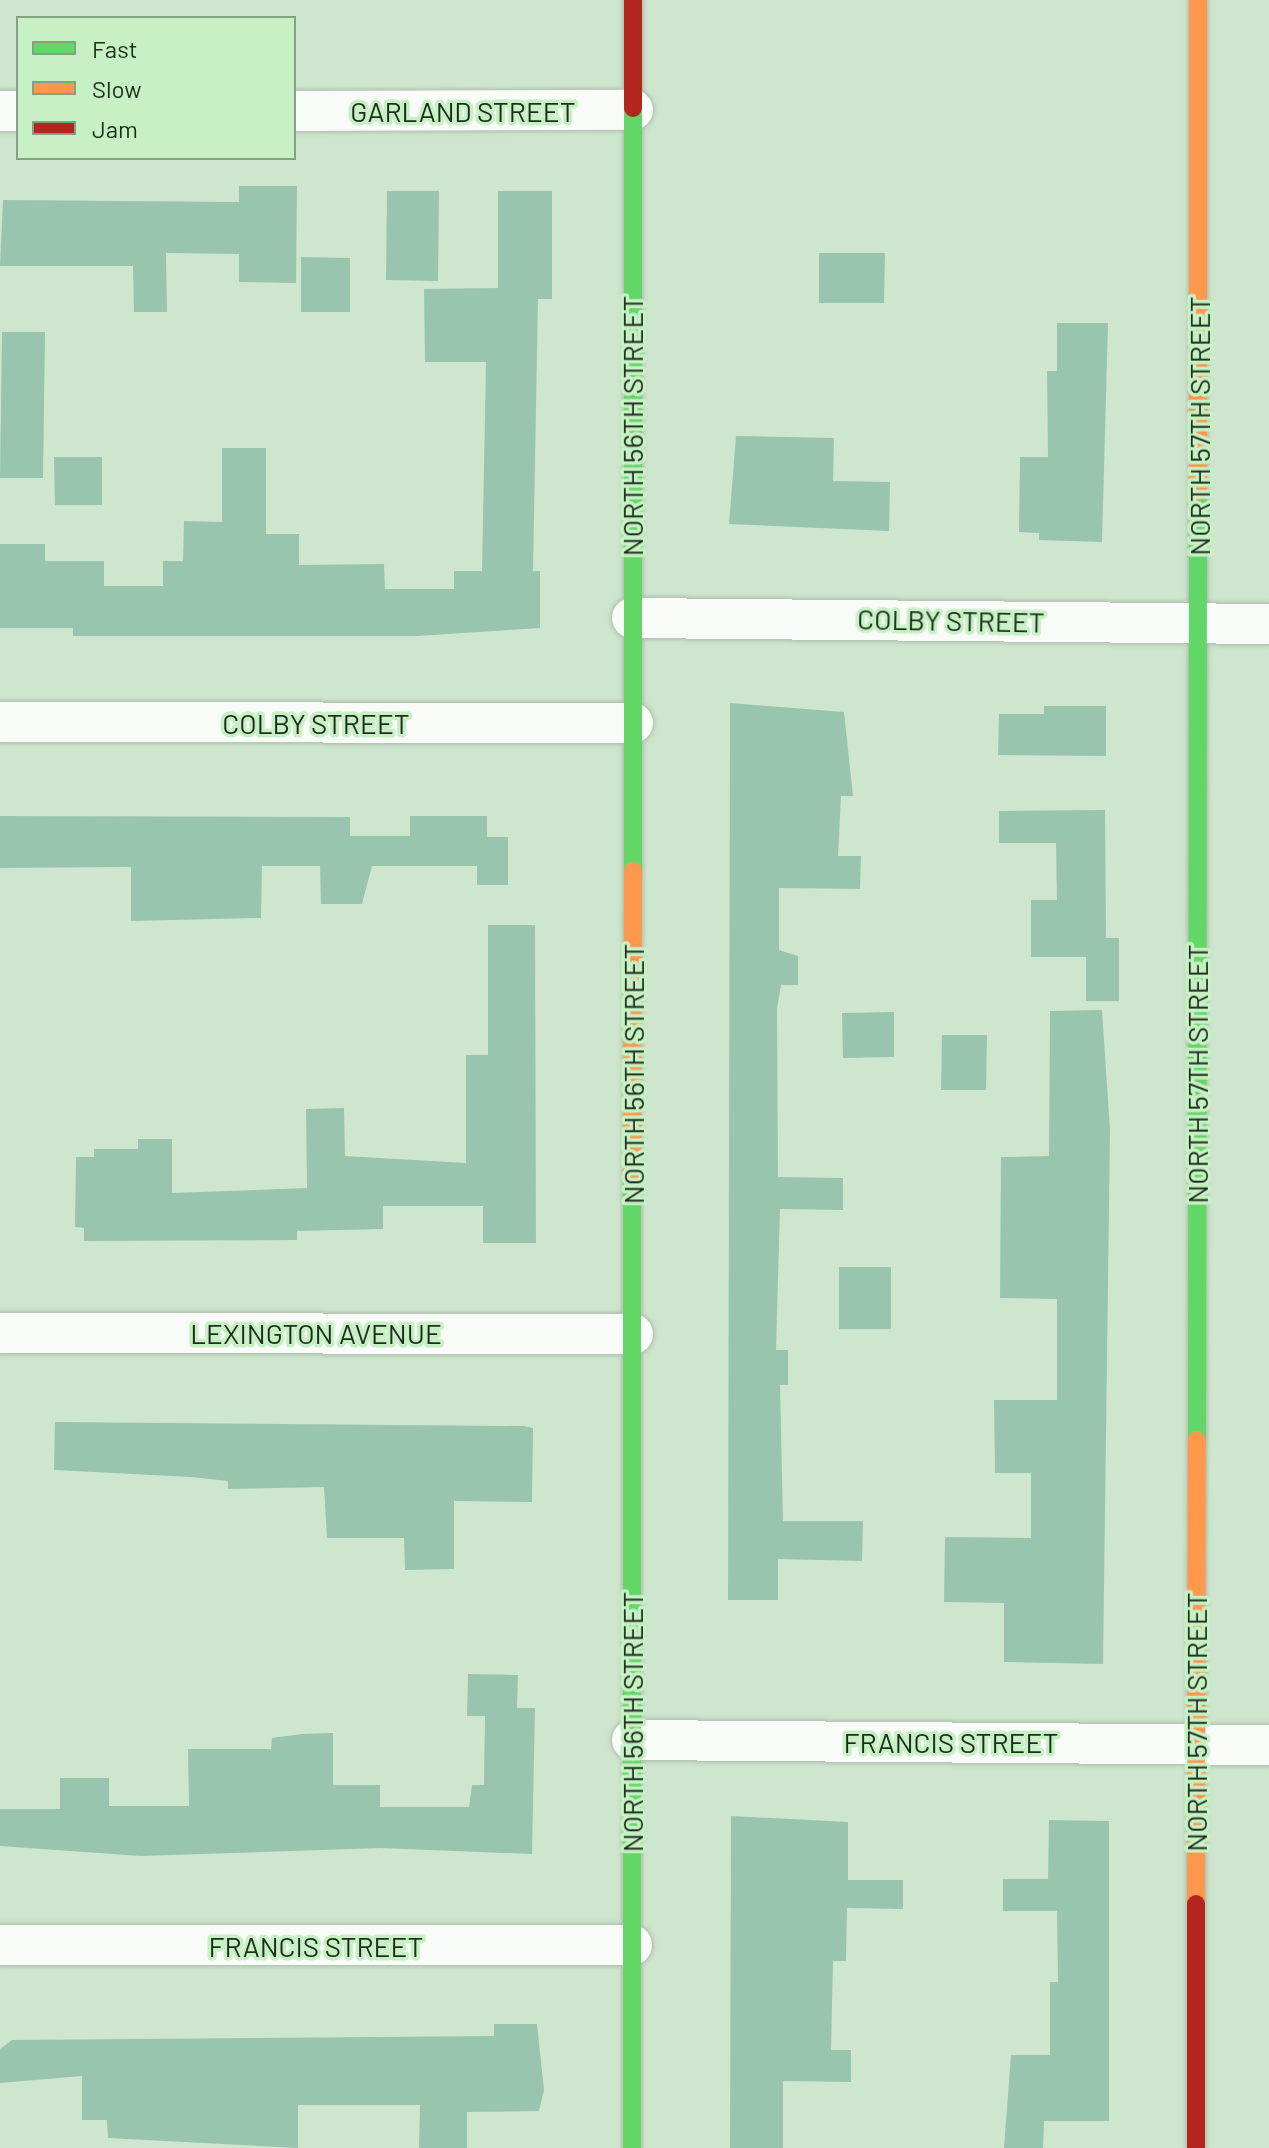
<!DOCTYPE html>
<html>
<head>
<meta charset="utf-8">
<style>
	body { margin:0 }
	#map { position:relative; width:1269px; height:2148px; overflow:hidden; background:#cfe6ce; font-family:Barlow,sans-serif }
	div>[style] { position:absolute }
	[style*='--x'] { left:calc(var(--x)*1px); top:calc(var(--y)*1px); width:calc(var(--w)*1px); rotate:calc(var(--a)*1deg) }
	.building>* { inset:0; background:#99c5ae }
	.roads { filter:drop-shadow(0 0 2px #acbdab) drop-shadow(0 0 2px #acbdab) }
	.street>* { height:40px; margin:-20px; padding:0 20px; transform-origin:20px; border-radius:20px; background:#f8fbf8 }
	.fast>* { height:18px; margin:-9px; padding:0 9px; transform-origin:9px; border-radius:9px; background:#63d668 }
	.slow>* { height:18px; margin:-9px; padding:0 9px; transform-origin:9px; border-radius:9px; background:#ff974d }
	.jam>* { height:18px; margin:-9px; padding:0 9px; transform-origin:9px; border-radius:9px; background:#b3261e }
	span { translate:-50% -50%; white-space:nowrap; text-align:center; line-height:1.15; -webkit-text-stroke:7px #c7f0c4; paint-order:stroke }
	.street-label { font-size:28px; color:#1d2d1c }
	.legend { position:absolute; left:16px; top:16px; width:280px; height:144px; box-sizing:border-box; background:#c7f0c4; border:2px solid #83a281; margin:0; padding:10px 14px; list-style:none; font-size:24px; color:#1d2d1c }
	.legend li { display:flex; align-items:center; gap:16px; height:40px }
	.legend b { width:40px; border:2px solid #83a281 }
</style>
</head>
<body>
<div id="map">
	<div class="building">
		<div style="clip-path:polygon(239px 186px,297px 186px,296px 283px,239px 282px,239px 254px,166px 253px,167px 312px,134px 312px,133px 266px,0 266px,3px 200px,239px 202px)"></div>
		<div style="clip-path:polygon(387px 191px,439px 191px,438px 281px,386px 280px)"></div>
		<div style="clip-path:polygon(498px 191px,552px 191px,552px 299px,538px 299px,533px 571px,540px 571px,540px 628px,417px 636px,73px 636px,73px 628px,0 628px,0 544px,45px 544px,45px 561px,104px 561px,104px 586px,163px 586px,163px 561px,183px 561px,184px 521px,222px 522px,222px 448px,266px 448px,266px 534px,299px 534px,299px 565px,384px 564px,385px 589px,454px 589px,454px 571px,482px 571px,486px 362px,425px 362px,424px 289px,498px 288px)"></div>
		<div style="clip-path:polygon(819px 253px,885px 253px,884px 303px,819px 303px)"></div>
		<div style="clip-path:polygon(301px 257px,350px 258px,350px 312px,301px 312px)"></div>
		<div style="clip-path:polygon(1057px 323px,1108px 323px,1102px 542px,1039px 540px,1039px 533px,1019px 532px,1020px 457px,1048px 457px,1047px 371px,1057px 371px)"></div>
		<div style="clip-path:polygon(2px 332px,45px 332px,43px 478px,0 478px)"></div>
		<div style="clip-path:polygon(736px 436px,834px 438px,833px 481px,890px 482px,889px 531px,729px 524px)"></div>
		<div style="clip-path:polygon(54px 457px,102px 457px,102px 505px,55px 505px)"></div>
		<div style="clip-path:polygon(730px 703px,844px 712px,853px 796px,841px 796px,838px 856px,861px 856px,860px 889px,779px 888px,779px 950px,798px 956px,798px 985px,781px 985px,777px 1009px,778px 1177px,843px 1178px,843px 1210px,780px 1209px,776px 1350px,788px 1350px,788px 1385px,780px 1385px,783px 1521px,863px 1521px,862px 1561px,778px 1559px,778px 1600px,728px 1600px)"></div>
		<div style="clip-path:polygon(1044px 706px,1106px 706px,1106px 756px,998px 755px,999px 714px,1044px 714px)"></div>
		<div style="clip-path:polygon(1105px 810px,1106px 938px,1119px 938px,1119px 1001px,1086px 1001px,1086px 957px,1031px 957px,1031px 900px,1057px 900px,1056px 843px,999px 843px,999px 811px)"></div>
		<div style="clip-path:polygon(0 816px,350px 817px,350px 836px,410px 836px,410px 816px,487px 816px,487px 837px,508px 837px,508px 885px,477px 885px,477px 866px,372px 866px,362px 904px,321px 904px,320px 866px,262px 866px,261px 918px,131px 921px,131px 867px,0 868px)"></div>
		<div style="clip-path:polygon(488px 925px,535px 925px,536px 1243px,483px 1243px,483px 1206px,383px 1206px,383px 1229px,297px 1231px,297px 1240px,84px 1241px,84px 1228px,75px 1227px,76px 1157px,94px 1157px,94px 1149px,138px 1149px,138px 1139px,172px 1139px,172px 1193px,307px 1188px,306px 1109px,344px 1108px,345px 1156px,466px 1163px,466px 1055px,488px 1055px)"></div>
		<div style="clip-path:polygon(1102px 1010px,1110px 1130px,1103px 1664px,1004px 1662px,1004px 1603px,944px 1602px,945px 1537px,1031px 1538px,1031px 1473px,995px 1473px,994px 1400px,1057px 1400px,1057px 1299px,1000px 1298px,1001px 1157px,1049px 1156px,1050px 1011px)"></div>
		<div style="clip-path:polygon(894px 1012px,894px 1057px,843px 1058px,842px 1013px)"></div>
		<div style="clip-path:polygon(942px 1035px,987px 1035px,986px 1090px,941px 1090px)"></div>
		<div style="clip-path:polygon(839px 1267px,891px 1267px,891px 1329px,839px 1329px)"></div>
		<div style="clip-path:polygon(55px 1422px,524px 1426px,533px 1428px,532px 1502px,454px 1501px,454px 1569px,405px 1570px,404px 1538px,327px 1538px,324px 1487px,228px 1489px,228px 1481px,191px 1477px,54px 1470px)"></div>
		<div style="clip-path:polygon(468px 1674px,518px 1675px,517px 1708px,535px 1708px,532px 1854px,380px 1848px,141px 1856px,0 1846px,0 1809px,60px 1809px,60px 1778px,109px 1778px,109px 1806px,189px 1806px,188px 1749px,271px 1749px,272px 1738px,302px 1734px,333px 1733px,333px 1785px,380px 1785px,380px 1807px,469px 1807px,472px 1785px,484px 1785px,485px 1716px,467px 1716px)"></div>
		<div style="clip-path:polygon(731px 1816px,848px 1822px,848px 1880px,903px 1880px,903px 1909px,847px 1908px,846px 1961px,833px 1961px,831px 2050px,851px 2050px,851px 2082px,783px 2081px,783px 2148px,730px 2148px)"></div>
		<div style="clip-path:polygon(1049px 1820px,1109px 1821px,1109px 2121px,1044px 2121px,1043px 2148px,1004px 2148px,1011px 2055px,1050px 2055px,1050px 1982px,1058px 1982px,1057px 1911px,1003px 1911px,1003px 1879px,1048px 1879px)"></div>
		<div style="clip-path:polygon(494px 2024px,537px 2024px,544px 2090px,539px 2111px,467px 2112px,467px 2148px,419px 2148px,420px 2105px,298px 2105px,298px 2148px,108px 2138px,107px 2120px,82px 2120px,82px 2076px,0 2083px,0 2049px,12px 2040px,494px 2036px)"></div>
	</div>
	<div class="roads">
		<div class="street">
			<div style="--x:0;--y:111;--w:18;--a:0"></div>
			<div style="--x:294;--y:111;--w:339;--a:-0.2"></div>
			<div style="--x:632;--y:618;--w:637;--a:0.54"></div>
			<div style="--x:0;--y:722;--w:633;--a:0.09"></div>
			<div style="--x:0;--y:1333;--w:633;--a:0.09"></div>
			<div style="--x:632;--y:1740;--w:637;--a:0.45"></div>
			<div style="--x:0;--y:1945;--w:632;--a:0"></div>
		</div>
		<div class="fast">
			<div style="--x:633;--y:871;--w:763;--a:-90"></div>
			<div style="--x:1197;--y:1440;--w:948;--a:-89.94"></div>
			<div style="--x:632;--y:2148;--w:972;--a:-90"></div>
		</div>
		<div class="slow">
			<div style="--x:1198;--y:492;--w:492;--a:-90"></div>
			<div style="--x:632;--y:1176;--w:305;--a:-89.8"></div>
			<div style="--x:1196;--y:1904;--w:464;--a:-89.9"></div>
		</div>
		<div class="jam">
			<div style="--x:633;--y:108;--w:108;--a:-90"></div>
			<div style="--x:1196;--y:2148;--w:244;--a:-90"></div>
		</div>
	</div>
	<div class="street-label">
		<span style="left:463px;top:111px">GARLAND STREET</span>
		<span style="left:632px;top:426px;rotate:-90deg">NORTH 56TH STREET</span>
		<span style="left:1199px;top:426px;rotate:-90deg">NORTH 57TH STREET</span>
		<span style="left:951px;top:620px;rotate:1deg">COLBY STREET</span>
		<span style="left:316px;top:723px">COLBY STREET</span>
		<span style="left:633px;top:1074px;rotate:-90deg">NORTH 56TH STREET</span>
		<span style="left:1197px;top:1074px;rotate:-90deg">NORTH 57TH STREET</span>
		<span style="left:316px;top:1333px">LEXINGTON AVENUE</span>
		<span style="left:632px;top:1722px;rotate:-90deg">NORTH 56TH STREET</span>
		<span style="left:1196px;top:1722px;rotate:-90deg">NORTH 57TH STREET</span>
		<span style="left:951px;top:1742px">FRANCIS STREET</span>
		<span style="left:316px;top:1946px">FRANCIS STREET</span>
	</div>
	<ul class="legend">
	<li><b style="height:10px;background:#63d668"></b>Fast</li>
	<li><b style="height:10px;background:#ff974d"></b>Slow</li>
	<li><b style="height:10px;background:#b3261e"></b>Jam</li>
	</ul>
</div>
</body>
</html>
